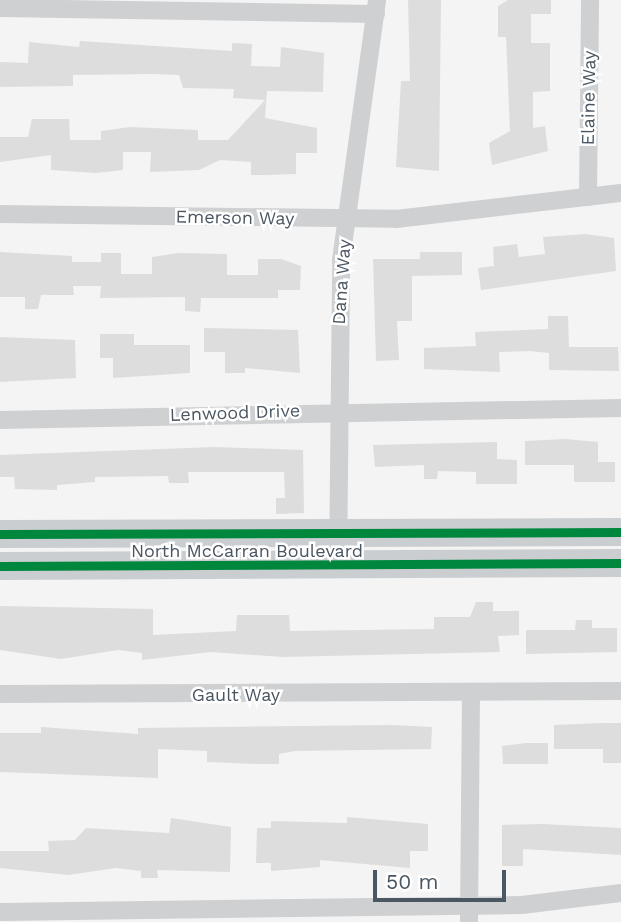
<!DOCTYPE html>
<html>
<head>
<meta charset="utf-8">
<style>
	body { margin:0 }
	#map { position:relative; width:621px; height:922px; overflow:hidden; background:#f4f4f4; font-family:"Work Sans",sans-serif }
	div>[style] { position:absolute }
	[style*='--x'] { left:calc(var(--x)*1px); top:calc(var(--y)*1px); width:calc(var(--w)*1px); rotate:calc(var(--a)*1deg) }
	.building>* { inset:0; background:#ddddde }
	.street>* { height:18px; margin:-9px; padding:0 9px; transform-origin:9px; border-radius:9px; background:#ced0d2 }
	.primary>* { height:28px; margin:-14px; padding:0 14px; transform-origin:14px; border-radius:14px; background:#caced1 }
	.cycleway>* { height:9px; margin:-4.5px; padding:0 4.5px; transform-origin:4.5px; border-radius:4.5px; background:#00873e }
	span { translate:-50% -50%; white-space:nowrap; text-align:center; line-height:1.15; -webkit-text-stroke:5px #fff; paint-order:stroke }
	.street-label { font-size:18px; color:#4a5661 }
	.scale { position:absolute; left:373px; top:870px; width:133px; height:32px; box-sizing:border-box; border:4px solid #4a5661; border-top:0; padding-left:9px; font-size:21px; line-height:24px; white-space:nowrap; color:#4a5661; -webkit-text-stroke:5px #fff; paint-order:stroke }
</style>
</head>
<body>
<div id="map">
	<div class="building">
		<div style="clip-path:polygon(408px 0,441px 0,439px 171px,396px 167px,401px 81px,410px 81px)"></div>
		<div style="clip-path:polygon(508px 0,551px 0,551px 14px,531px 14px,531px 43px,550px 43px,550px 91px,533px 92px,533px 128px,545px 126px,548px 151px,492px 165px,489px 143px,510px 131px,506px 37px,498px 37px,498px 6px)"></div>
		<div style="clip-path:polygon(80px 41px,232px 51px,232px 43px,252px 44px,251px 66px,280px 67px,281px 47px,324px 53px,323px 92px,267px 91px,265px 118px,317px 128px,317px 153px,296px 153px,296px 174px,268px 175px,251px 175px,251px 162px,220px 160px,199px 170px,150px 172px,151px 152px,123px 152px,123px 170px,96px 173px,51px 170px,51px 155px,0 162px,0 137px,28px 137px,32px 119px,69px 119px,70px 140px,101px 140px,101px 131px,130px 127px,198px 130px,198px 140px,228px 140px,265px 100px,233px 98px,234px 89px,183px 88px,179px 75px,153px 74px,73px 75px,73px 86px,0 87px,0 62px,28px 63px,29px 42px,79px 47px)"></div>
		<div style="clip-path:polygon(586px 234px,614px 238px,616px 271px,481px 290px,478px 268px,494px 266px,493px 247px,517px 244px,519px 257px,545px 254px,543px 237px)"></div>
		<div style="clip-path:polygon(0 252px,72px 256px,72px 262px,101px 262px,101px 253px,121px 253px,121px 274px,152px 274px,152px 257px,178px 253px,227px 254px,227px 275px,258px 275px,258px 259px,281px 259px,301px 266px,300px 290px,278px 290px,278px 298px,201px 298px,200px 312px,185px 311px,185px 297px,100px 298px,101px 286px,73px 286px,74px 295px,41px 295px,38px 309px,25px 309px,25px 297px,0 297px)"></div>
		<div style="clip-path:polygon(420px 252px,462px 252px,462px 275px,412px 276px,412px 321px,397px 321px,399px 360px,376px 361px,373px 259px,420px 259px)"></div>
		<div style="clip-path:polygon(548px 316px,568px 316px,569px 347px,618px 347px,619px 371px,549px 370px,549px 353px,529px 351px,499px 352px,500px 372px,424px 369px,424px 348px,476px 346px,475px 332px,548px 329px)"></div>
		<div style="clip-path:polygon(204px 328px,298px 330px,300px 373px,245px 368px,245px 373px,225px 373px,225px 352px,204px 352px)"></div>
		<div style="clip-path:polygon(100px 334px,134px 334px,134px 345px,190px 345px,190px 373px,113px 378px,113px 358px,100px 358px)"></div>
		<div style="clip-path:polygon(0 337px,75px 340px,76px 378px,0 382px)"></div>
		<div style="clip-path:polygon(565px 439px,598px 442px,598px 462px,615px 462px,615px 482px,574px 482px,574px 465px,525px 465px,525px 441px)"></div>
		<div style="clip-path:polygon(497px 442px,497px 459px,517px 460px,517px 484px,476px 484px,476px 472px,438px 471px,437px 479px,424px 479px,424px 465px,375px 467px,373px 445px)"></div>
		<div style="clip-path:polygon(215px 447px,303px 450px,304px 513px,276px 514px,276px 498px,285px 498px,284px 472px,188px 472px,189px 483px,169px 483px,168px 476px,95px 477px,95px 482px,57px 485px,57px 490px,15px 489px,14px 477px,0 477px,0 455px)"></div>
		<div style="clip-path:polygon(476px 602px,493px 602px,493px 611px,519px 611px,519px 635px,498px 636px,500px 652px,283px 657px,211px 652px,142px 660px,142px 653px,118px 650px,61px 659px,0 650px,0 606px,153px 609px,153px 635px,236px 631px,237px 615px,289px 615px,290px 631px,434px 629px,434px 617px,470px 617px)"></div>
		<div style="clip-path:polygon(576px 620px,592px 620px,592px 628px,617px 628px,617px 652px,526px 654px,526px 630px,575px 630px)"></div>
		<div style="clip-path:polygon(602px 723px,621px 723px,621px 763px,603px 763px,603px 749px,554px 749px,554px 725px)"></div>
		<div style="clip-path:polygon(391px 725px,432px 727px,431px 749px,295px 751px,279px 754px,279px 764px,257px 764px,207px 762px,207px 751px,158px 749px,158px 778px,0 772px,0 733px,41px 733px,41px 727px,138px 734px,138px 728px)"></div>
		<div style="clip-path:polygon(526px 743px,548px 743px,548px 764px,503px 764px,502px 746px)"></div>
		<div style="clip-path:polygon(347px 817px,428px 824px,428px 851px,410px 851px,410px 868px,320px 860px,320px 867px,271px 871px,271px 863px,256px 863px,257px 828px,271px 828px,271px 821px,347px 823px)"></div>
		<div style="clip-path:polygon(171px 818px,231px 827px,230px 872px,157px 870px,158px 878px,141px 878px,141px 871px,116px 868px,68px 875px,0 868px,0 851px,49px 851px,48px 841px,75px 840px,86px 828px,169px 833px)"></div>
		<div style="clip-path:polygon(543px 824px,621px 828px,621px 855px,523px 849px,523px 866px,502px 866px,502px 825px)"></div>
	</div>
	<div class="street">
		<div style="--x:0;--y:8;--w:376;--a:0.9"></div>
		<div style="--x:588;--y:197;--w:197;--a:-89.4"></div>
		<div style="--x:0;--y:214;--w:396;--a:0.7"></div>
		<div style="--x:396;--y:219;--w:226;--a:-6.6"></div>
		<div style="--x:0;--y:420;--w:621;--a:-1.11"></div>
		<div style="--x:338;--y:567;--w:307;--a:-89.4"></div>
		<div style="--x:341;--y:260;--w:262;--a:-82.1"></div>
		<div style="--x:0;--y:694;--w:621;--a:-0.28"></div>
		<div style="--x:0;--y:912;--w:522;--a:-0.77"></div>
		<div style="--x:522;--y:905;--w:100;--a:-6.9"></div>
		<div style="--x:469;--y:922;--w:229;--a:-89.5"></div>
	</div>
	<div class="primary">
		<div style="--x:0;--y:534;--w:621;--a:-0.18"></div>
		<div style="--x:0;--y:566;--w:621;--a:-0.28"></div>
	</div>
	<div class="cycleway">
		<div style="--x:0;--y:534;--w:621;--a:-0.18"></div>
		<div style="--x:0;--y:566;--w:621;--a:-0.28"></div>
	</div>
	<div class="street-label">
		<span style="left:589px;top:98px;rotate:-89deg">Elaine Way</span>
		<span style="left:235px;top:218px;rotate:1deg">Emerson Way</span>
		<span style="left:342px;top:282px;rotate:-86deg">Dana Way</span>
		<span style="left:235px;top:413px;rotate:-2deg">Lenwood Drive</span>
		<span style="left:247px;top:551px">North McCarran Boulevard</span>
		<span style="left:236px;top:695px">Gault Way</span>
	</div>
	<div class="scale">50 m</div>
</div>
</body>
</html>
